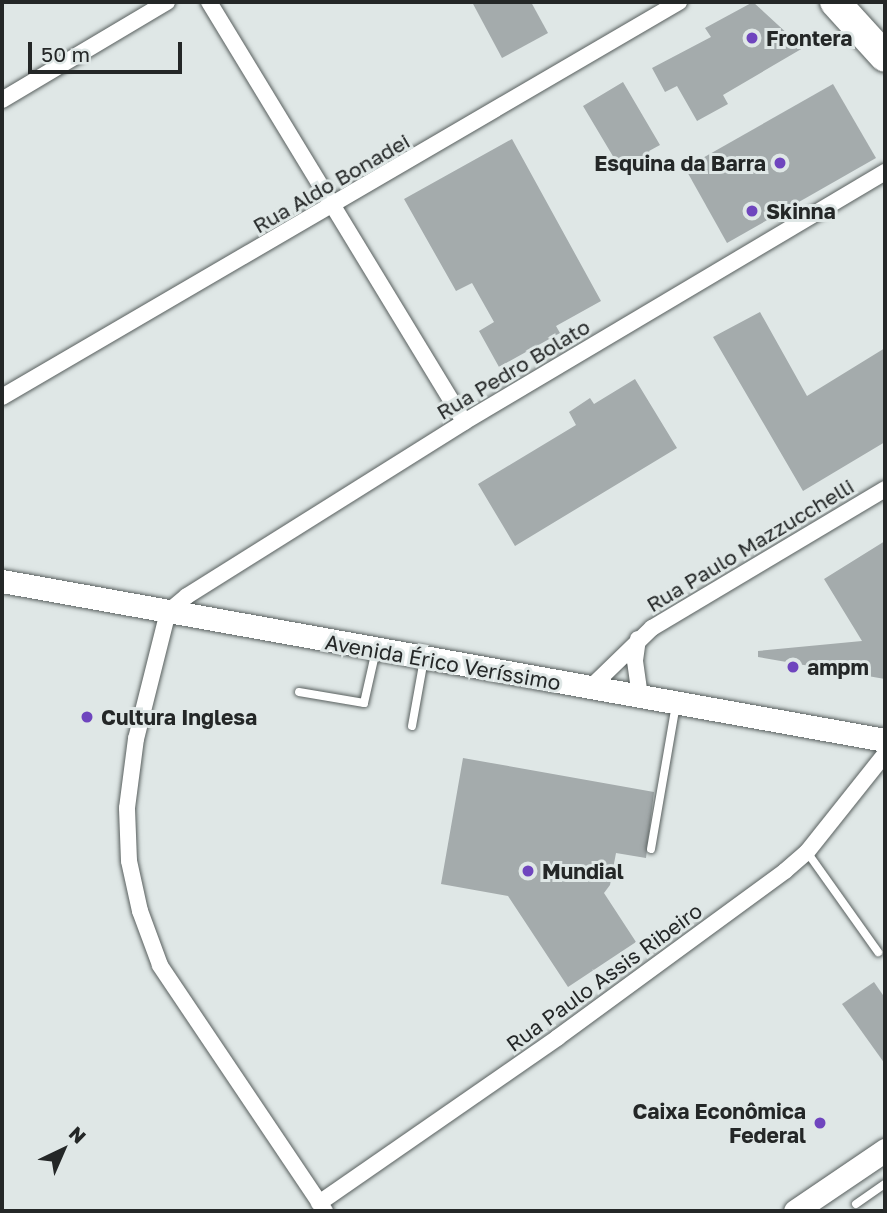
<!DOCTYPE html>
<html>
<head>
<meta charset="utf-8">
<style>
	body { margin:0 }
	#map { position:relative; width:887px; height:1213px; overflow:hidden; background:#dfe7e6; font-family:"Golos Text",sans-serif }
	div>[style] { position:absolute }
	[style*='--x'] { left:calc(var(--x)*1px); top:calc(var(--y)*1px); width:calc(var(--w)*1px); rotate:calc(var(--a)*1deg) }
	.building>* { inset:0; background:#a4abac }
	.roads { filter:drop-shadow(0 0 2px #585f5e) drop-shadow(0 0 2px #585f5e) }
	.lane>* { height:8px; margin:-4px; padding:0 4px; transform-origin:4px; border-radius:4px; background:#fff }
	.street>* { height:16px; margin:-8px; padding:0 8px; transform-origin:8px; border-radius:8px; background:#fff }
	.secondary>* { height:23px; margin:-11.5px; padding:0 11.5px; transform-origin:11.5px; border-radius:11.5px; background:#fff }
	.highway>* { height:30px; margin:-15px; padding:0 15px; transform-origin:15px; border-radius:15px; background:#fff }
	.dots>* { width:19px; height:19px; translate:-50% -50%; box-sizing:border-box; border:4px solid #dfe7e6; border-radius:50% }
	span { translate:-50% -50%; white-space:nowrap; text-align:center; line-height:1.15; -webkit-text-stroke:6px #dfe7e6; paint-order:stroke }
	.poi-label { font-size:21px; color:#242727; font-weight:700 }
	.left { translate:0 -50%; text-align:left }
	.right { translate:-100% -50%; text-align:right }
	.street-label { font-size:21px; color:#242727 }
	.frame { position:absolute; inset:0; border:4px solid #242727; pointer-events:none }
	.north { position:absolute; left:28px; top:1115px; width:70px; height:70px; -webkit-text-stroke:5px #dfe7e6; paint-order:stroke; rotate:44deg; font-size:19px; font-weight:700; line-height:28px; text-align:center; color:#242727 }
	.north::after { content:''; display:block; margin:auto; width:24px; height:32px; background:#242727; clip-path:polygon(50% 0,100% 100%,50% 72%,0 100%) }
	.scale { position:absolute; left:28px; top:42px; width:154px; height:32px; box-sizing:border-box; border:4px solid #242727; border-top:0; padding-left:9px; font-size:21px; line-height:24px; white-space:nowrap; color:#242727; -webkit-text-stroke:5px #dfe7e6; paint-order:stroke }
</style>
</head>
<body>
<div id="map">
	<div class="building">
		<div style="clip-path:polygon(472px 2px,531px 2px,548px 33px,502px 58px)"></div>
		<div style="clip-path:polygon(753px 2px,803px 48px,723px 95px,728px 104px,697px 121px,677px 86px,665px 92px,652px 68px,711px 37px,705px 28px)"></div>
		<div style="clip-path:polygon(623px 82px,660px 145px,649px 151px,652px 157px,632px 169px,628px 164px,620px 168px,583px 106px)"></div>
		<div style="clip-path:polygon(833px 84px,876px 158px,727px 243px,685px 168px)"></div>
		<div style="clip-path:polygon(512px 139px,601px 301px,556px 326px,560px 333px,499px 367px,479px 331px,494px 322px,472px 283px,456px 291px,404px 199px)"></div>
		<div style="clip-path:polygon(760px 312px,807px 396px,885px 348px,885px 442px,803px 491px,713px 337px)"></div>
		<div style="clip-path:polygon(635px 379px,677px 448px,515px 546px,478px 484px,576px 425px,569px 412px,590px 398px,594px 404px)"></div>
		<div style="clip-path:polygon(885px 541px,885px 679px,758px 657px,758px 651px,862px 641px,824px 579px)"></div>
		<div style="clip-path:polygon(463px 758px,654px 792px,646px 858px,616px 853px,610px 885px,604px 893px,636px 942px,568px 987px,508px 896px,441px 884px)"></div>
		<div style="clip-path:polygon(874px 982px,885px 998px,885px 1064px,842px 1004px)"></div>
	</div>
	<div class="roads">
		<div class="lane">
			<div style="--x:299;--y:692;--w:66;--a:9.6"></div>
			<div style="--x:364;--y:703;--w:54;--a:-77.2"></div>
			<div style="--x:412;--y:726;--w:68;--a:-79.8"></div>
			<div style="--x:651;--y:849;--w:147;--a:-80.2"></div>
			<div style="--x:807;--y:852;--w:123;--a:54.6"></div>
			<div style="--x:856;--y:1204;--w:35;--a:-35"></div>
		</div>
		<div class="street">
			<div style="--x:209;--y:2;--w:491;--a:58.7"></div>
			<div style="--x:2;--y:100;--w:192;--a:-30.7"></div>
			<div style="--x:2;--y:397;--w:784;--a:-30.26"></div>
			<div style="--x:638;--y:639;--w:22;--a:98"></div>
			<div style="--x:635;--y:661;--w:37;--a:82"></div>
			<div style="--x:589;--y:689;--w:88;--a:-44.1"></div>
			<div style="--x:652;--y:628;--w:271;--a:-30.8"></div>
			<div style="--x:319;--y:1203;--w:290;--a:-34.7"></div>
			<div style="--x:557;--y:1038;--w:283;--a:-36.2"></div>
			<div style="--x:785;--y:871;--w:29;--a:-41"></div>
			<div style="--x:807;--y:852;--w:125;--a:-51.5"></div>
			<div style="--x:325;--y:1211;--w:296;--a:-123.9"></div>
			<div style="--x:160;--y:965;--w:58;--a:-110.3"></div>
			<div style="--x:140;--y:911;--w:51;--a:-102.4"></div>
			<div style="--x:129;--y:861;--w:53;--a:-92.2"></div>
			<div style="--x:127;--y:808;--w:70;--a:-82.6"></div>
			<div style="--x:136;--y:739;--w:131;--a:-75.9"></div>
			<div style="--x:168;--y:612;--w:25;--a:-40"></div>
			<div style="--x:187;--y:596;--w:327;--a:-32.1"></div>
			<div style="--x:464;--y:422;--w:490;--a:-30.7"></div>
		</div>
		<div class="secondary">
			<div style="--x:2;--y:581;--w:897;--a:10.21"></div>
			<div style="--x:795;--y:1211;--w:109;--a:-34.1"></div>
		</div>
		<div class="highway">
			<div style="--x:835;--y:2;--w:74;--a:47.7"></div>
		</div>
	</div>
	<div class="dots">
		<div style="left:752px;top:38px;background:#6f45be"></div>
		<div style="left:780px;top:163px;background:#6f45be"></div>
		<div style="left:752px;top:211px;background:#6f45be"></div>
		<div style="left:793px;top:667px;background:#6f45be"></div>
		<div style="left:87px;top:717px;background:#6f45be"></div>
		<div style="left:528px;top:871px;background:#6f45be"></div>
		<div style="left:820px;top:1123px;background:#6f45be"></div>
	</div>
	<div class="poi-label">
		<span class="left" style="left:766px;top:38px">Frontera</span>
		<span class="right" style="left:766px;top:163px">Esquina da Barra</span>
		<span class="left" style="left:766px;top:211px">Skinna</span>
		<span class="left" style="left:807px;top:667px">ampm</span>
		<span class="left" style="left:101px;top:717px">Cultura Inglesa</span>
		<span class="left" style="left:542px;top:871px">Mundial</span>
		<span class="right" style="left:806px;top:1123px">Caixa Econômica<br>Federal</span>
	</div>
	<div class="street-label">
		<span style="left:331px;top:183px;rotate:-30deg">Rua Aldo Bonadei</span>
		<span style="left:513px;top:369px;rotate:-31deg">Rua Pedro Bolato</span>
		<span style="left:750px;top:545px;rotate:-31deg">Rua Paulo Mazzucchelli</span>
		<span style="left:443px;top:662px;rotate:10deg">Avenida Érico Veríssimo</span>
		<span style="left:604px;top:977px;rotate:-36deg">Rua Paulo Assis Ribeiro</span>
	</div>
	<div class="frame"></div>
	<div class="north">N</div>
	<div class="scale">50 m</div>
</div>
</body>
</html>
